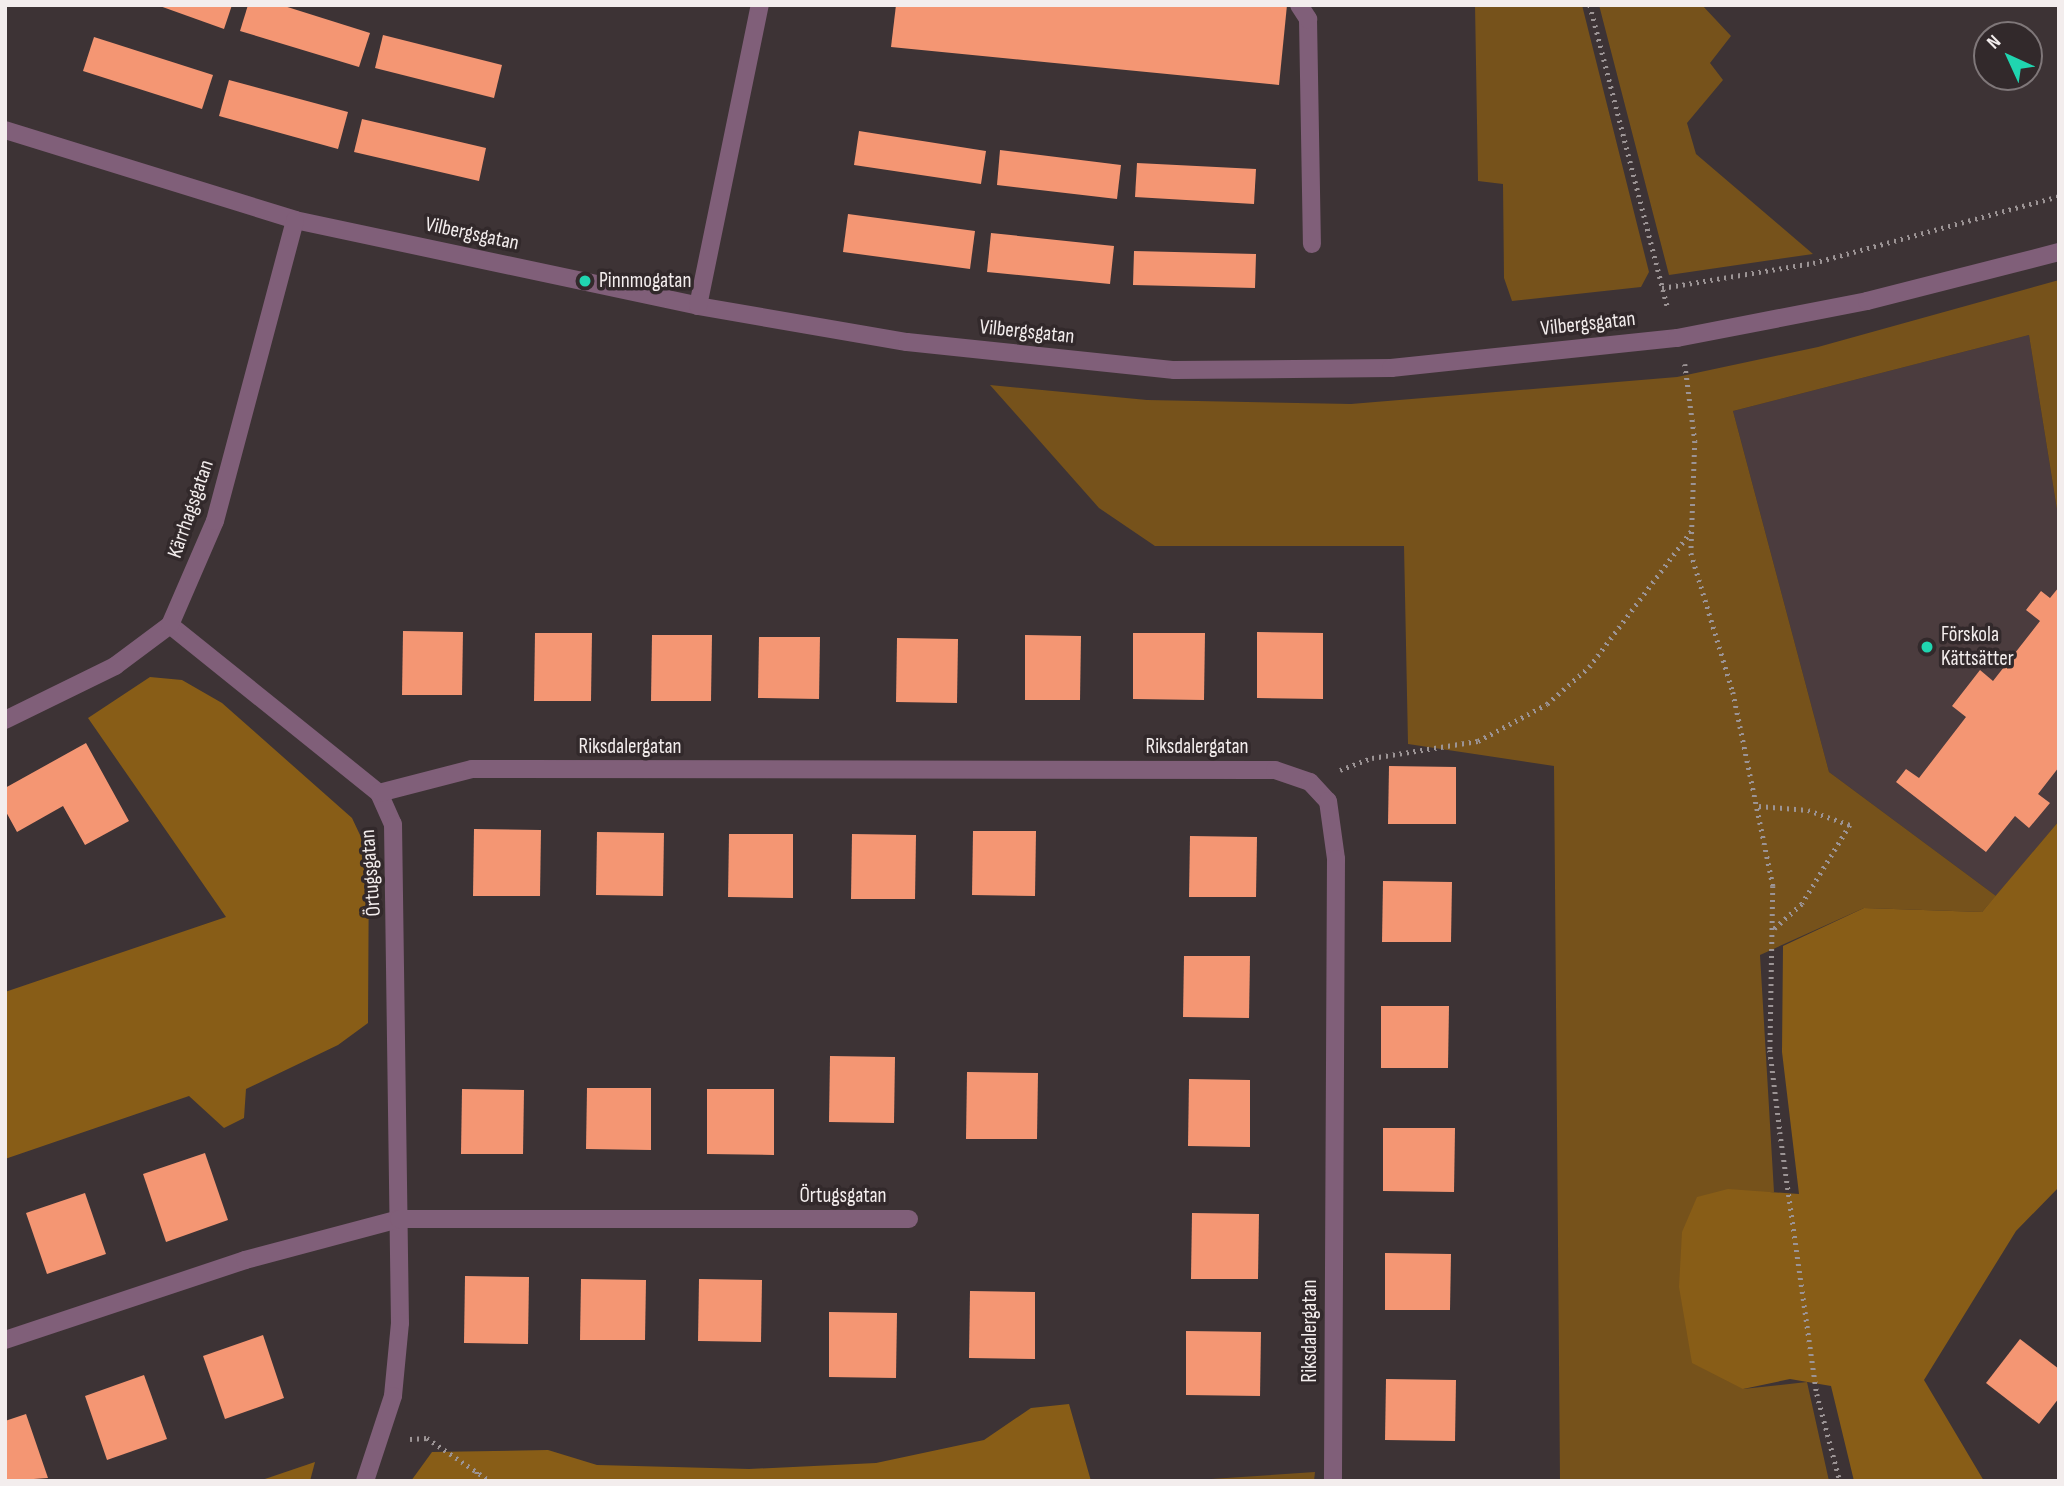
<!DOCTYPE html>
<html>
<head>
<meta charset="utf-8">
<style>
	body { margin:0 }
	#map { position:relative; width:2064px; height:1486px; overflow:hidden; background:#3d3335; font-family:"Sofia Sans Condensed",sans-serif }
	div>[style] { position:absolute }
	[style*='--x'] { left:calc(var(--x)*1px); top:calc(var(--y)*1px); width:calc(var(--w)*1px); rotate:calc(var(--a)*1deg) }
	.built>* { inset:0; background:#4b3c3e }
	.green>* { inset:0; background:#76521b }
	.forest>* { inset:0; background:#885d17 }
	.building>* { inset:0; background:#f49673 }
	.path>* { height:4.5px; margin-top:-2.25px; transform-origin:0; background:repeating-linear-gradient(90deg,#9c9495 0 2px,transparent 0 7px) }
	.lane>* { height:18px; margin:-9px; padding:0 9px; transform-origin:9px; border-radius:9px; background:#805f79 }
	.street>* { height:18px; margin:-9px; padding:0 9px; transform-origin:9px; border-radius:9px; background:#805f79 }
	.dots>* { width:19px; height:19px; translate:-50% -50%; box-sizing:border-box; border:4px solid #32292b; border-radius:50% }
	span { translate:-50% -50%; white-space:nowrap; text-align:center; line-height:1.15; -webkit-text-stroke:7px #32292b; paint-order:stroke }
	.street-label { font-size:21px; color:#f3eded }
	.poi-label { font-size:21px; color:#f3eded }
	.left { translate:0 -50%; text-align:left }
	.frame { position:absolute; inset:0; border:7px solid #f3eded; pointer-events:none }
	.north { position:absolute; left:1973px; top:21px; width:70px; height:70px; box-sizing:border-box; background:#32292b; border:2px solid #7f7779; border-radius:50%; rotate:315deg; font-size:19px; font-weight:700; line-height:28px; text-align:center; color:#f3eded }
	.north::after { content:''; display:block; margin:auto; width:24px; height:32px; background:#20d5b0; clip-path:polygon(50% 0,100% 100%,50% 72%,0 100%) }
</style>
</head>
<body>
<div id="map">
	<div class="built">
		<div style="clip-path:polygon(2029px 335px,2059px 522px,2059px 821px,1996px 896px,1829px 772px,1733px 411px)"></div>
	</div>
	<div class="green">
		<div style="clip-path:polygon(1475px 5px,1582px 5px,1649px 272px,1641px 287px,1512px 301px,1504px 278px,1503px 184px,1478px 181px)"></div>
		<div style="clip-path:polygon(1599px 5px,1702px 5px,1731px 36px,1710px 63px,1723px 80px,1687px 123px,1696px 154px,1813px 254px,1669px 275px)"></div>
		<div style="clip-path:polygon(2059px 280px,2059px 522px,2029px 335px,1733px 411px,1829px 772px,1996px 896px,1982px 912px,1864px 908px,1760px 955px,1774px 1192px,1762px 1192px,1743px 1389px,1807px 1382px,1829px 1481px,1560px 1481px,1554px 766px,1408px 744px,1404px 546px,1155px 546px,1099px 508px,990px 385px,1147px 400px,1351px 404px,1677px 377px,1818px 347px)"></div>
		<div style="clip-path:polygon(1315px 1472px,1314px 1481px,1181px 1481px)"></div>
	</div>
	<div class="forest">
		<div style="clip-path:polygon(150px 677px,182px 680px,222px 703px,352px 818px,369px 854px,368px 1023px,338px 1045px,246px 1089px,244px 1118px,224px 1128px,189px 1096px,5px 1159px,5px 992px,226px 917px,88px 718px)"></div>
		<div style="clip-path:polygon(2059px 821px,2059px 1187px,2016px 1231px,1924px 1380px,1984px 1481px,1854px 1481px,1831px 1386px,1790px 1379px,1743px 1389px,1692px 1363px,1679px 1287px,1682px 1232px,1697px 1197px,1728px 1189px,1799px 1194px,1782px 1052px,1783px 946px,1864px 908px,1982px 912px)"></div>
		<div style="clip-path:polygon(1069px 1404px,1091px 1481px,411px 1481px,432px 1452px,548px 1450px,597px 1465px,749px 1469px,876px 1463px,984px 1440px,1031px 1408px)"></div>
		<div style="clip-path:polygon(315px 1462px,310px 1481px,259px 1481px)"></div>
	</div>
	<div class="building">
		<div style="clip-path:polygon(157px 5px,232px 5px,224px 29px)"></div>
		<div style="clip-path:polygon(248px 5px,281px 5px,370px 33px,359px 67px,240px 31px)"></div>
		<div style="clip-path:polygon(896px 5px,1287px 5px,1279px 85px,891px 47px)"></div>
		<div style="clip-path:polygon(383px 35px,502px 65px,494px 98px,375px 68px)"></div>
		<div style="clip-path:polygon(94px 37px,213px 75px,202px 109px,83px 71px)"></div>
		<div style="clip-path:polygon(229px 80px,348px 112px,338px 149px,219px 116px)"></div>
		<div style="clip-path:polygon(362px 119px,486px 148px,479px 181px,354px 152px)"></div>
		<div style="clip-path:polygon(859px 131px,986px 151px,981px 184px,854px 165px)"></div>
		<div style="clip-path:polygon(1000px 150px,1121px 165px,1117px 199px,997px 185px)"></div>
		<div style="clip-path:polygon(1137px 163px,1256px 169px,1254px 204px,1135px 197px)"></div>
		<div style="clip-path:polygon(848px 214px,975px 231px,970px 269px,843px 252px)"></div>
		<div style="clip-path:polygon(991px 233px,1114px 246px,1110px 284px,987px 272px)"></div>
		<div style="clip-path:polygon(1134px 251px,1256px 254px,1255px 288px,1133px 285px)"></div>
		<div style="clip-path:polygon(2059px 587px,2059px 767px,2038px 794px,2050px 803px,2029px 828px,2015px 816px,1986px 852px,1896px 782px,1906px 769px,1919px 778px,1966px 717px,1952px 706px,1980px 670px,1993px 681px,2040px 621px,2026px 610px,2041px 591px,2050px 598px)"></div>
		<div style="clip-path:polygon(403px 631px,463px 632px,462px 695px,402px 695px)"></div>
		<div style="clip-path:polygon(1257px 632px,1323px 633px,1323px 699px,1257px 698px)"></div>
		<div style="clip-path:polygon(535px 633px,592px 633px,591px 701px,534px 701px)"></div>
		<div style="clip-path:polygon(1133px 633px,1205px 633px,1204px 700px,1133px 699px)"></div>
		<div style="clip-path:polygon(652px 635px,712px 635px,711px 701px,651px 701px)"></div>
		<div style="clip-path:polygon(1025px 635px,1081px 636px,1080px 700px,1025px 700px)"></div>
		<div style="clip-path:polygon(759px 637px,820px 637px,819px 699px,758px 698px)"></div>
		<div style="clip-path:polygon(897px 638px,958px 639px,957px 703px,896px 702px)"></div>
		<div style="clip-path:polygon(86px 743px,129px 821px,85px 845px,63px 806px,17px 832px,5px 810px,5px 788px)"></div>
		<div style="clip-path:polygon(1389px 766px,1456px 767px,1456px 824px,1388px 824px)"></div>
		<div style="clip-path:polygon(474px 829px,541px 830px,540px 896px,473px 896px)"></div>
		<div style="clip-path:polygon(973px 831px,1036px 831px,1035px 896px,972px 895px)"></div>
		<div style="clip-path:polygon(597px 832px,664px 833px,663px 896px,596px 895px)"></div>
		<div style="clip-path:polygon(729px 834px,793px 834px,793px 898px,728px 897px)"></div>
		<div style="clip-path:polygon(852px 834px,916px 835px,915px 899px,851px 899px)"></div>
		<div style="clip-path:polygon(1190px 836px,1257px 837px,1256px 897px,1189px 897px)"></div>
		<div style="clip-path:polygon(1383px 881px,1452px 882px,1451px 942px,1382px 942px)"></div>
		<div style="clip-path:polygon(1184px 956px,1250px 956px,1249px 1018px,1183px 1017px)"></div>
		<div style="clip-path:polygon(1381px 1006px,1449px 1006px,1448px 1068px,1381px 1068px)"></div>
		<div style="clip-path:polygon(830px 1056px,895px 1057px,894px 1123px,829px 1122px)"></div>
		<div style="clip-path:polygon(967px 1072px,1038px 1073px,1037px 1139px,966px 1139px)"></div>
		<div style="clip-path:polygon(1189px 1079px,1250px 1080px,1250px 1147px,1188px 1146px)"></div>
		<div style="clip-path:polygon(587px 1088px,651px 1088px,651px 1150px,586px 1149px)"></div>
		<div style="clip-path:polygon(462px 1089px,524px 1090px,523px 1154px,461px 1154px)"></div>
		<div style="clip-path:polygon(707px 1089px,774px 1089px,774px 1155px,707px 1154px)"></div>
		<div style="clip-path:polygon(1383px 1128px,1455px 1128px,1454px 1192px,1383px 1191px)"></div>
		<div style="clip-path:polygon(205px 1153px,228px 1220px,166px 1242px,143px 1174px)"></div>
		<div style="clip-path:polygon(85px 1193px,106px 1254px,47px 1274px,26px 1213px)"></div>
		<div style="clip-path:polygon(1192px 1213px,1259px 1214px,1258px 1279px,1191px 1279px)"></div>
		<div style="clip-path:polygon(1385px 1253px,1451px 1254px,1450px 1310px,1385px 1310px)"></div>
		<div style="clip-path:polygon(465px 1276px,529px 1277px,528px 1344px,464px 1343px)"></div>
		<div style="clip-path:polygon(581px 1279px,646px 1280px,645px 1340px,580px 1340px)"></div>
		<div style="clip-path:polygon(699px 1279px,762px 1280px,761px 1342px,698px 1341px)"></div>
		<div style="clip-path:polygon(970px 1291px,1035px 1292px,1035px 1359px,969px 1358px)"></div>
		<div style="clip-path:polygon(829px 1312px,897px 1313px,896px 1378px,829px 1377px)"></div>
		<div style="clip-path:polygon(1186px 1331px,1261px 1332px,1260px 1396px,1186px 1395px)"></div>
		<div style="clip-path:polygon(263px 1335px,284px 1398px,225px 1419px,203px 1356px)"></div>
		<div style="clip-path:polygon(2020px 1339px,2059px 1369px,2059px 1398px,2039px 1424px,1986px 1383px)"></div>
		<div style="clip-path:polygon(144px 1375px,167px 1439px,107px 1460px,85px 1396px)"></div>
		<div style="clip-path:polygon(1386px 1379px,1456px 1380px,1455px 1441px,1385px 1440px)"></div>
		<div style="clip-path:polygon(26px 1414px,48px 1478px,5px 1481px,5px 1421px)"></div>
	</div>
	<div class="path">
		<div style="--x:1590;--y:5;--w:314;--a:75.6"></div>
		<div style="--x:1662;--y:288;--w:153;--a:-9.4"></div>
		<div style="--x:1813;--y:263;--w:255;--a:-15.2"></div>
		<div style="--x:1685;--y:364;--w:78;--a:82.6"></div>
		<div style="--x:1695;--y:441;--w:112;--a:92"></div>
		<div style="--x:1691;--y:553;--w:145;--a:73.2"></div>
		<div style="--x:1733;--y:692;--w:198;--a:78.3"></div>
		<div style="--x:1773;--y:886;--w:164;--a:91"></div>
		<div style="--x:1770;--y:1050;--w:83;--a:83"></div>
		<div style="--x:1780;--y:1132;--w:265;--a:82"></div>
		<div style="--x:1817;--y:1394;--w:90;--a:75.2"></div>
		<div style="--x:1340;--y:770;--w:34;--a:-21"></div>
		<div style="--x:1372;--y:758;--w:107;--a:-9.1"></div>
		<div style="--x:1478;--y:741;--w:78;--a:-28.2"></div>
		<div style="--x:1547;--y:704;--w:56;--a:-41.4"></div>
		<div style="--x:1589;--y:667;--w:170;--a:-53.1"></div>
		<div style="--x:1759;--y:806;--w:49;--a:4.7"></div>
		<div style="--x:1808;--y:810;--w:45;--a:19.7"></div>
		<div style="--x:1850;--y:825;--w:92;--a:121.3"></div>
		<div style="--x:1802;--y:904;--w:38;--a:138"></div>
		<div style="--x:410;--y:1439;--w:17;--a:-3"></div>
		<div style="--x:427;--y:1438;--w:76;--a:34.3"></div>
		<div style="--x:908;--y:1479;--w:2;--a:90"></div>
		<div style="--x:476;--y:1481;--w:11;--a:-85"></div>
	</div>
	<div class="lane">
		<div style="--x:1308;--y:19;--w:225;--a:89"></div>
	</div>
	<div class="street">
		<div style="--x:1299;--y:5;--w:17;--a:57"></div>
		<div style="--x:5;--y:130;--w:304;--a:17.2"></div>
		<div style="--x:295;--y:220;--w:412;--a:12"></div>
		<div style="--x:698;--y:306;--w:212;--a:9.8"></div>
		<div style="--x:907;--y:342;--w:269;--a:6"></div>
		<div style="--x:1175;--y:370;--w:216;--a:-0.5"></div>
		<div style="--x:1391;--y:368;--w:288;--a:-6"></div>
		<div style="--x:1677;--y:338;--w:194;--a:-11"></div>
		<div style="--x:1867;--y:301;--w:198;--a:-14.3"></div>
		<div style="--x:698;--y:306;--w:307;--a:-78.4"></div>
		<div style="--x:170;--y:625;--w:268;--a:38.8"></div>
		<div style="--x:379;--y:793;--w:34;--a:66"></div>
		<div style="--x:393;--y:824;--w:499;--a:89.2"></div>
		<div style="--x:400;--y:1323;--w:73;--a:95.5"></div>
		<div style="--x:393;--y:1396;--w:89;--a:108.2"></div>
		<div style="--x:5;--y:720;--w:123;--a:-26.1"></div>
		<div style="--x:115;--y:666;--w:69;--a:-36.7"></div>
		<div style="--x:170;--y:625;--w:113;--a:-66.6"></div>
		<div style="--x:215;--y:521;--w:311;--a:-75.1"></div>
		<div style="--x:379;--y:793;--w:96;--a:-14.5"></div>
		<div style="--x:472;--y:769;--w:803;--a:0.07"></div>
		<div style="--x:1275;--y:770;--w:37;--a:19"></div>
		<div style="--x:1310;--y:782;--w:26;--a:47"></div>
		<div style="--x:1328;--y:801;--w:59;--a:82.1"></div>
		<div style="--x:1336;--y:859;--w:622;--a:90.28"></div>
		<div style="--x:5;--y:1340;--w:253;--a:-18.4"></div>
		<div style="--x:245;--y:1260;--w:159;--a:-14.9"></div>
		<div style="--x:399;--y:1219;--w:510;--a:0"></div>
	</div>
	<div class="dots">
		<div style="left:585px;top:281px;background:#20d5b0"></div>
		<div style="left:1927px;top:647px;background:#20d5b0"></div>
	</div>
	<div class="street-label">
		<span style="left:472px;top:234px;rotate:12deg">Vilbergsgatan</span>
		<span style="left:1588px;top:324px;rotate:-6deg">Vilbergsgatan</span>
		<span style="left:1027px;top:332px;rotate:6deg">Vilbergsgatan</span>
		<span style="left:191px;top:509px;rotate:-71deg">Kärrhagsgatan</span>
		<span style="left:630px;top:747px">Riksdalergatan</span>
		<span style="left:1197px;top:747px">Riksdalergatan</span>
		<span style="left:371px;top:873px;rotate:-94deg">Örtugsgatan</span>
		<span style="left:843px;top:1196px">Örtugsgatan</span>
		<span style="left:1310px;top:1331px;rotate:-90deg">Riksdalergatan</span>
	</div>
	<div class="poi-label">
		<span class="left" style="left:599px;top:281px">Pinnmogatan</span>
		<span class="left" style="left:1941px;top:647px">Förskola<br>Kättsätter</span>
	</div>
	<div class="frame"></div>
	<div class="north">N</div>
</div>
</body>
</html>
